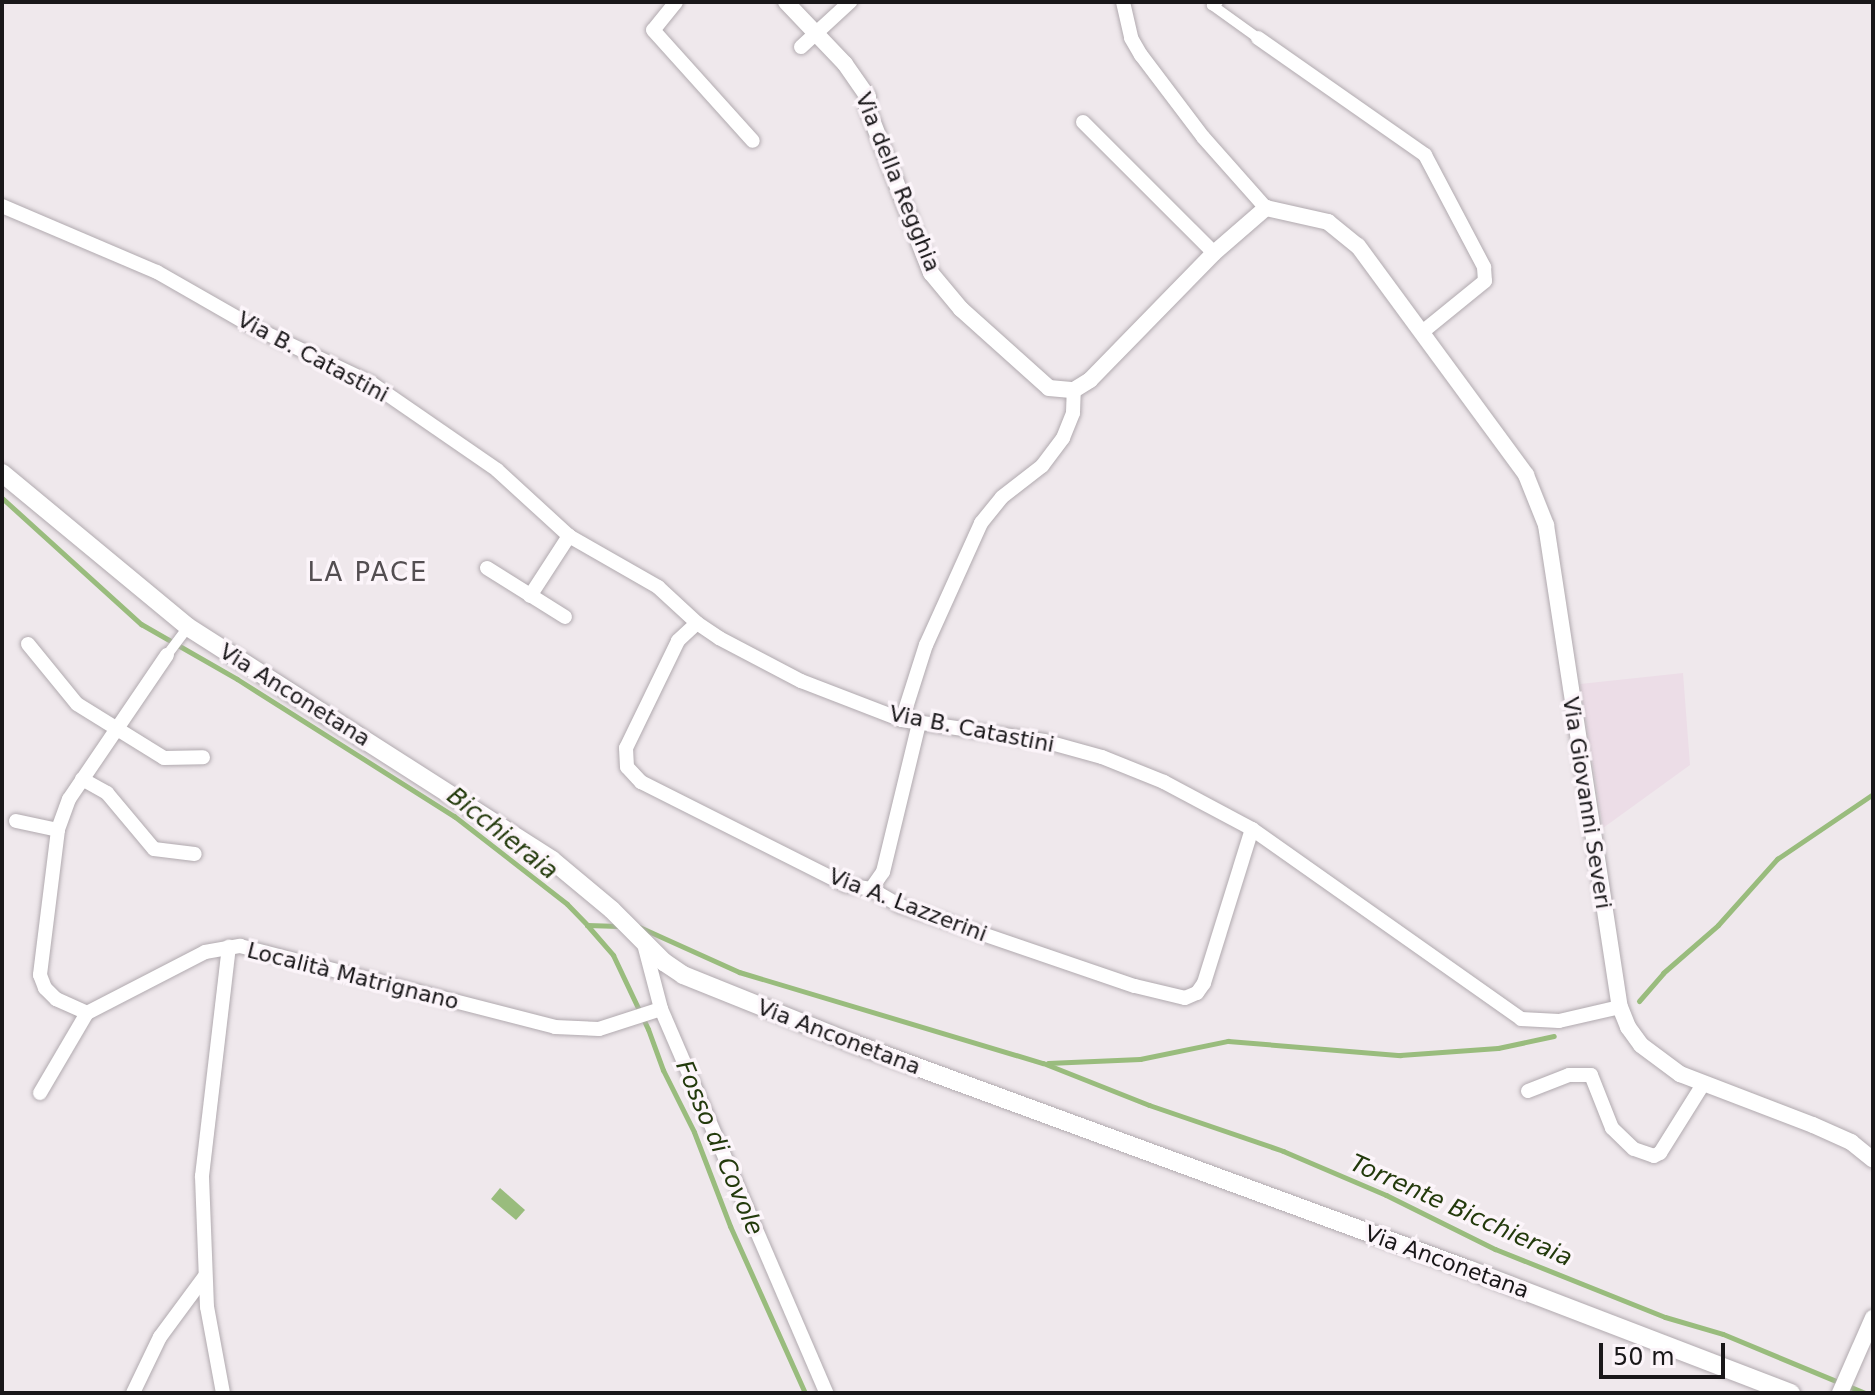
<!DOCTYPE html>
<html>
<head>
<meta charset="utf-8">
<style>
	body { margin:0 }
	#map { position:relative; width:1875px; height:1395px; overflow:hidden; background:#efe8ec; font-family:"DejaVu Sans",sans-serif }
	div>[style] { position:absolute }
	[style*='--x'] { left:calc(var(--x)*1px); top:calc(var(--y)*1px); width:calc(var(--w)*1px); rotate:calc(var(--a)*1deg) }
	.built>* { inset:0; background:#ecdde7 }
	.water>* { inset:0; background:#99bc7d }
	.stream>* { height:5px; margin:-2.5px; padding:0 2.5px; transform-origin:2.5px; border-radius:2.5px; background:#99bc7d }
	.roads { filter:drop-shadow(0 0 2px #b1aaaf) drop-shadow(0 0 2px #b1aaaf) }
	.pedestrian>* { height:10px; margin:-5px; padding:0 5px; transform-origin:5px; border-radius:5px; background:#fff }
	.minor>* { height:14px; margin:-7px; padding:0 7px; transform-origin:7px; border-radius:7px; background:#fff }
	.tertiary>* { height:16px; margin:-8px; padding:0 8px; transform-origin:8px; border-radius:8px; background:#fff }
	.secondary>* { height:18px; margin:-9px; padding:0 9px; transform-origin:9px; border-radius:9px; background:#fff }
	span { translate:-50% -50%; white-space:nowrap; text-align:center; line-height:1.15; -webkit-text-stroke:7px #fcf5fa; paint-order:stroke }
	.street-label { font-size:22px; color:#191719 }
	.water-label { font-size:24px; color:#233a0c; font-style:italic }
	.quarter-label { font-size:26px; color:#534e51; letter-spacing:2px }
	.frame { position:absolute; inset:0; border:4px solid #191719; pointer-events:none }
	.scale { position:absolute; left:1599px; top:1343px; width:126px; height:36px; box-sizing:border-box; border:4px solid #191719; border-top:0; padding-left:10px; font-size:24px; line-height:28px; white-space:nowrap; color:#191719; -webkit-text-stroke:6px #fcf5fa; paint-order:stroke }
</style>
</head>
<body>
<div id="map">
	<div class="built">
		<div style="clip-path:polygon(1683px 673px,1690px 765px,1603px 828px,1580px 684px)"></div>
	</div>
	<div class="water">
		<div style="clip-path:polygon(500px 1188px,525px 1210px,516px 1220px,491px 1199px)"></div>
	</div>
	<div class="stream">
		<div style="--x:2;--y:498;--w:188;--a:42.2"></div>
		<div style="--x:141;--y:624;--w:111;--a:29.8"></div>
		<div style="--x:237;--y:679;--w:257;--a:32.3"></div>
		<div style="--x:454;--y:816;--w:143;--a:37.9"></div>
		<div style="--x:567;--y:904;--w:29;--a:46"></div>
		<div style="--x:587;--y:925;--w:32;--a:2"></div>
		<div style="--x:587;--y:925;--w:40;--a:49"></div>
		<div style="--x:613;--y:955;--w:82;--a:64.7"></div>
		<div style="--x:648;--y:1029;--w:44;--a:69.9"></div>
		<div style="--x:663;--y:1070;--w:69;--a:63.4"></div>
		<div style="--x:694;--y:1132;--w:101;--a:69"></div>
		<div style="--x:730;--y:1226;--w:183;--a:65.8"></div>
		<div style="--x:637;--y:926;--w:112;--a:24.3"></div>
		<div style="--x:739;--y:972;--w:317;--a:16.7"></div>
		<div style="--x:1043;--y:1063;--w:114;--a:21.6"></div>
		<div style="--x:1149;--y:1105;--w:142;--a:18.9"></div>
		<div style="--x:1283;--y:1151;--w:112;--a:23.1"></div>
		<div style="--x:1386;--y:1195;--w:122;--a:26.4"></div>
		<div style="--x:1495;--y:1249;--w:183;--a:21.8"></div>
		<div style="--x:1665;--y:1317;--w:60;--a:16.3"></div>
		<div style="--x:1723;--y:1334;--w:154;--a:22.6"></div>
		<div style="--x:1639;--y:1001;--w:37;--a:-49"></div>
		<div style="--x:1663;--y:973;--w:73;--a:-41.1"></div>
		<div style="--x:1718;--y:925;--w:89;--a:-48.2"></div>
		<div style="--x:1777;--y:859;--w:116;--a:-34.1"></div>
		<div style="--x:1048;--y:1063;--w:92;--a:-2.5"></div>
		<div style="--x:1140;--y:1059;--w:90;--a:-11.6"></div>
		<div style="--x:1228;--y:1041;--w:173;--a:4.7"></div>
		<div style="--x:1400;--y:1055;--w:98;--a:-4.1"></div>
		<div style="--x:1498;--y:1048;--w:57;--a:-12.1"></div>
	</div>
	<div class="roads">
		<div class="pedestrian">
			<div style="--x:1218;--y:2;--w:7;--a:153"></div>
			<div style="--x:1212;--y:5;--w:57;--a:35.7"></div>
			<div style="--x:167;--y:655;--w:35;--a:-53"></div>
		</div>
		<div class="minor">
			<div style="--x:676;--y:2;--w:36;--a:129"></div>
			<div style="--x:653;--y:30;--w:149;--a:48"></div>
			<div style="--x:1123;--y:2;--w:37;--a:77"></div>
			<div style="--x:1131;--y:38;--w:20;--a:60"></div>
			<div style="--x:1141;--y:55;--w:103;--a:52.9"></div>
			<div style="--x:1203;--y:137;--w:95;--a:48.4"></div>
			<div style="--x:1258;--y:38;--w:204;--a:35"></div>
			<div style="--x:1425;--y:155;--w:127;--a:62.2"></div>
			<div style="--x:1484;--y:267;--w:14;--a:86"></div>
			<div style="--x:1485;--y:281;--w:82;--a:140.9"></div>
			<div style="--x:801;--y:47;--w:67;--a:-42.6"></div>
			<div style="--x:1083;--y:122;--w:185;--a:45"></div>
			<div style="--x:2;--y:206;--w:168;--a:23.1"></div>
			<div style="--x:157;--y:272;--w:111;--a:29.8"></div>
			<div style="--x:253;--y:327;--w:131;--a:25.4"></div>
			<div style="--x:371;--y:383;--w:153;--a:34.6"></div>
			<div style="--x:497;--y:470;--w:98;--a:42.5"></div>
			<div style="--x:569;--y:536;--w:103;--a:29.8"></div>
			<div style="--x:658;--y:587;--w:53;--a:42.7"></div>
			<div style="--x:697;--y:623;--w:27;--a:34"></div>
			<div style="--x:719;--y:638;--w:93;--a:27.7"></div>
			<div style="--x:801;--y:681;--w:108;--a:21.1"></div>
			<div style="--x:902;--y:720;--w:144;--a:8.4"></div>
			<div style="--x:1044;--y:741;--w:60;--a:15.4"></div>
			<div style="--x:1102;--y:757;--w:67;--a:22"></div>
			<div style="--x:1164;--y:782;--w:100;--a:28.1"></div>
			<div style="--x:1252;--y:829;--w:329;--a:35.2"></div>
			<div style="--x:1521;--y:1019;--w:38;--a:3"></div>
			<div style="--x:1559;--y:1021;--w:63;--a:-12.9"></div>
			<div style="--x:487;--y:568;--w:92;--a:32.1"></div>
			<div style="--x:530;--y:596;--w:72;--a:-57"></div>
			<div style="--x:697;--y:623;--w:26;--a:137"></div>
			<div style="--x:678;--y:641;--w:119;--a:115.9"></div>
			<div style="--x:626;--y:748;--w:19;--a:87"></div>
			<div style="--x:627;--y:767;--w:21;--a:47"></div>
			<div style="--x:641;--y:782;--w:229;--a:26.7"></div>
			<div style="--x:846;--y:885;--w:25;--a:9"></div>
			<div style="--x:871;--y:889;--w:34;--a:30"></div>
			<div style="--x:901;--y:906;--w:247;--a:18.9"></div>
			<div style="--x:1135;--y:986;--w:51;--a:13.5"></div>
			<div style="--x:1185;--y:998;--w:13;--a:-23"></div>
			<div style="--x:1197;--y:993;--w:12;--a:-55"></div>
			<div style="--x:1204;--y:983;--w:161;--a:-72.7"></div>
			<div style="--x:28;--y:644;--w:77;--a:50.8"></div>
			<div style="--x:77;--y:704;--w:102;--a:31.8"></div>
			<div style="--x:164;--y:758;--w:39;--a:-1"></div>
			<div style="--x:167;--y:655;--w:174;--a:124.2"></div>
			<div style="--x:69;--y:799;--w:33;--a:110"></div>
			<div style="--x:58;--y:830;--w:146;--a:97.1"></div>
			<div style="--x:40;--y:975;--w:14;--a:69"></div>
			<div style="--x:45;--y:988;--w:16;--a:45"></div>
			<div style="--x:56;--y:999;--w:34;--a:24"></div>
			<div style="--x:87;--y:1013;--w:133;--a:-27.3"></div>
			<div style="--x:205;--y:952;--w:36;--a:-10"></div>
			<div style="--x:240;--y:946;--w:325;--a:14.4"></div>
			<div style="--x:555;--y:1027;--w:44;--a:2.6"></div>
			<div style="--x:599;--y:1029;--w:65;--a:-17.9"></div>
			<div style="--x:902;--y:720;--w:79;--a:-72.3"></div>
			<div style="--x:926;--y:645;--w:134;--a:-65.7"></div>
			<div style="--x:981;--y:523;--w:33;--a:-51"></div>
			<div style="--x:1002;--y:497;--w:51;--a:-37.8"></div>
			<div style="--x:1042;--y:466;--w:35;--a:-53"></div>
			<div style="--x:1063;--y:438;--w:27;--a:-68"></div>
			<div style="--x:1073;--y:413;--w:23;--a:-88"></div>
			<div style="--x:82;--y:779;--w:29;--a:29"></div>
			<div style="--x:107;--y:793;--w:73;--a:50"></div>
			<div style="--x:154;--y:849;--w:41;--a:7"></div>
			<div style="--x:16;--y:821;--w:43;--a:12.1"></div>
			<div style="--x:871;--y:889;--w:21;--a:-55"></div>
			<div style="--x:883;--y:872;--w:153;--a:-76.4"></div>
			<div style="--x:644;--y:944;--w:67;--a:75.3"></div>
			<div style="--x:661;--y:1009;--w:418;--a:66.7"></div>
			<div style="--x:1528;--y:1091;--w:44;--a:-21.3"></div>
			<div style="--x:1569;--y:1075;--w:22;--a:0"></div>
			<div style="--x:1591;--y:1075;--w:57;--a:68.4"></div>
			<div style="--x:1612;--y:1128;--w:30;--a:44"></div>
			<div style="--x:1634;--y:1149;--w:21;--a:19"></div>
			<div style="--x:1654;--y:1156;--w:7;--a:-27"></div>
			<div style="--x:1660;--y:1153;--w:79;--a:-57.9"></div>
			<div style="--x:40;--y:1093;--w:93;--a:-59.6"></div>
			<div style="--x:133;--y:1393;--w:62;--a:-64.3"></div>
			<div style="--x:160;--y:1337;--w:76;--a:-53.6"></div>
			<div style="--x:223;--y:1393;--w:87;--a:-100.5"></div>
			<div style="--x:207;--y:1307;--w:131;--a:-92.2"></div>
			<div style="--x:202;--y:1176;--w:231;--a:-83.3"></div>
		</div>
		<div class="tertiary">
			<div style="--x:786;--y:2;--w:86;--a:46.4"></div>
			<div style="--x:845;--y:64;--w:40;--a:55.1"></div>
			<div style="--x:868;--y:97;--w:10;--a:96"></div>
			<div style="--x:867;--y:107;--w:178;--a:68.9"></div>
			<div style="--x:931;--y:273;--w:47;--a:50.2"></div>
			<div style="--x:961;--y:309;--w:118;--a:41.9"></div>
			<div style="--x:1049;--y:388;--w:25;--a:5"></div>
			<div style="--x:1074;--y:390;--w:19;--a:-32"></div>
			<div style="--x:1090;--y:380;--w:177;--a:-45.7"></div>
			<div style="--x:1214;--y:253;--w:69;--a:-40.9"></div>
			<div style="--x:1266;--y:208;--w:64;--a:12.7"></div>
			<div style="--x:1328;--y:222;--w:38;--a:39"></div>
			<div style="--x:1358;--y:246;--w:284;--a:53.7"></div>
			<div style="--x:1526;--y:475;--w:54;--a:68.2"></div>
			<div style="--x:1546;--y:525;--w:488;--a:81.3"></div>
			<div style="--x:1620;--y:1007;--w:22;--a:68"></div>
			<div style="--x:1628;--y:1027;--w:22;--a:54"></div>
			<div style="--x:1641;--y:1045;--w:49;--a:36.6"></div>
			<div style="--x:1680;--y:1074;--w:142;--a:21"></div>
			<div style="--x:1813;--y:1125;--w:42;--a:24.1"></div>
			<div style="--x:1851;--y:1142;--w:28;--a:39"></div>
			<div style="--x:1840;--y:1393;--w:82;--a:-66.3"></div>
		</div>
		<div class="secondary">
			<div style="--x:2;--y:473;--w:241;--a:39.6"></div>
			<div style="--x:188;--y:627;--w:432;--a:32.6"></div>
			<div style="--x:552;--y:860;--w:78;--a:39.8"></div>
			<div style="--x:612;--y:910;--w:74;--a:45"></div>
			<div style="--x:664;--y:962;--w:23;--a:34"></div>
			<div style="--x:683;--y:975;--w:182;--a:21.9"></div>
			<div style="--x:852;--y:1043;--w:658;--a:20.17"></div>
			<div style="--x:1470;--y:1270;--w:344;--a:21"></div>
		</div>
	</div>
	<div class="street-label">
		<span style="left:898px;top:182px;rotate:68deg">Via della Regghia</span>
		<span style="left:313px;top:357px;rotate:28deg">Via B. Catastini</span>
		<span style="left:295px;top:695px;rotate:32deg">Via Anconetana</span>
		<span style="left:972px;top:729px;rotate:11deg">Via B. Catastini</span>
		<span style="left:1587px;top:803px;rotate:81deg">Via Giovanni Severi</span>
		<span style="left:908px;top:905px;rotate:21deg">Via A. Lazzerini</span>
		<span style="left:353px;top:976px;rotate:14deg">Località Matrignano</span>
		<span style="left:839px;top:1037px;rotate:21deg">Via Anconetana</span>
		<span style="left:1447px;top:1262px;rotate:20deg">Via Anconetana</span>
	</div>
	<div class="water-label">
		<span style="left:502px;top:834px;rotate:38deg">Bicchieraia</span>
		<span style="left:719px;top:1148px;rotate:67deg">Fosso di Covole</span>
		<span style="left:1461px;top:1211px;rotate:24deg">Torrente Bicchieraia</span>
	</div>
	<div class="quarter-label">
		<span style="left:368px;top:573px">LA PACE</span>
	</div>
	<div class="frame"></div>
	<div class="scale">50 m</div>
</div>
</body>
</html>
